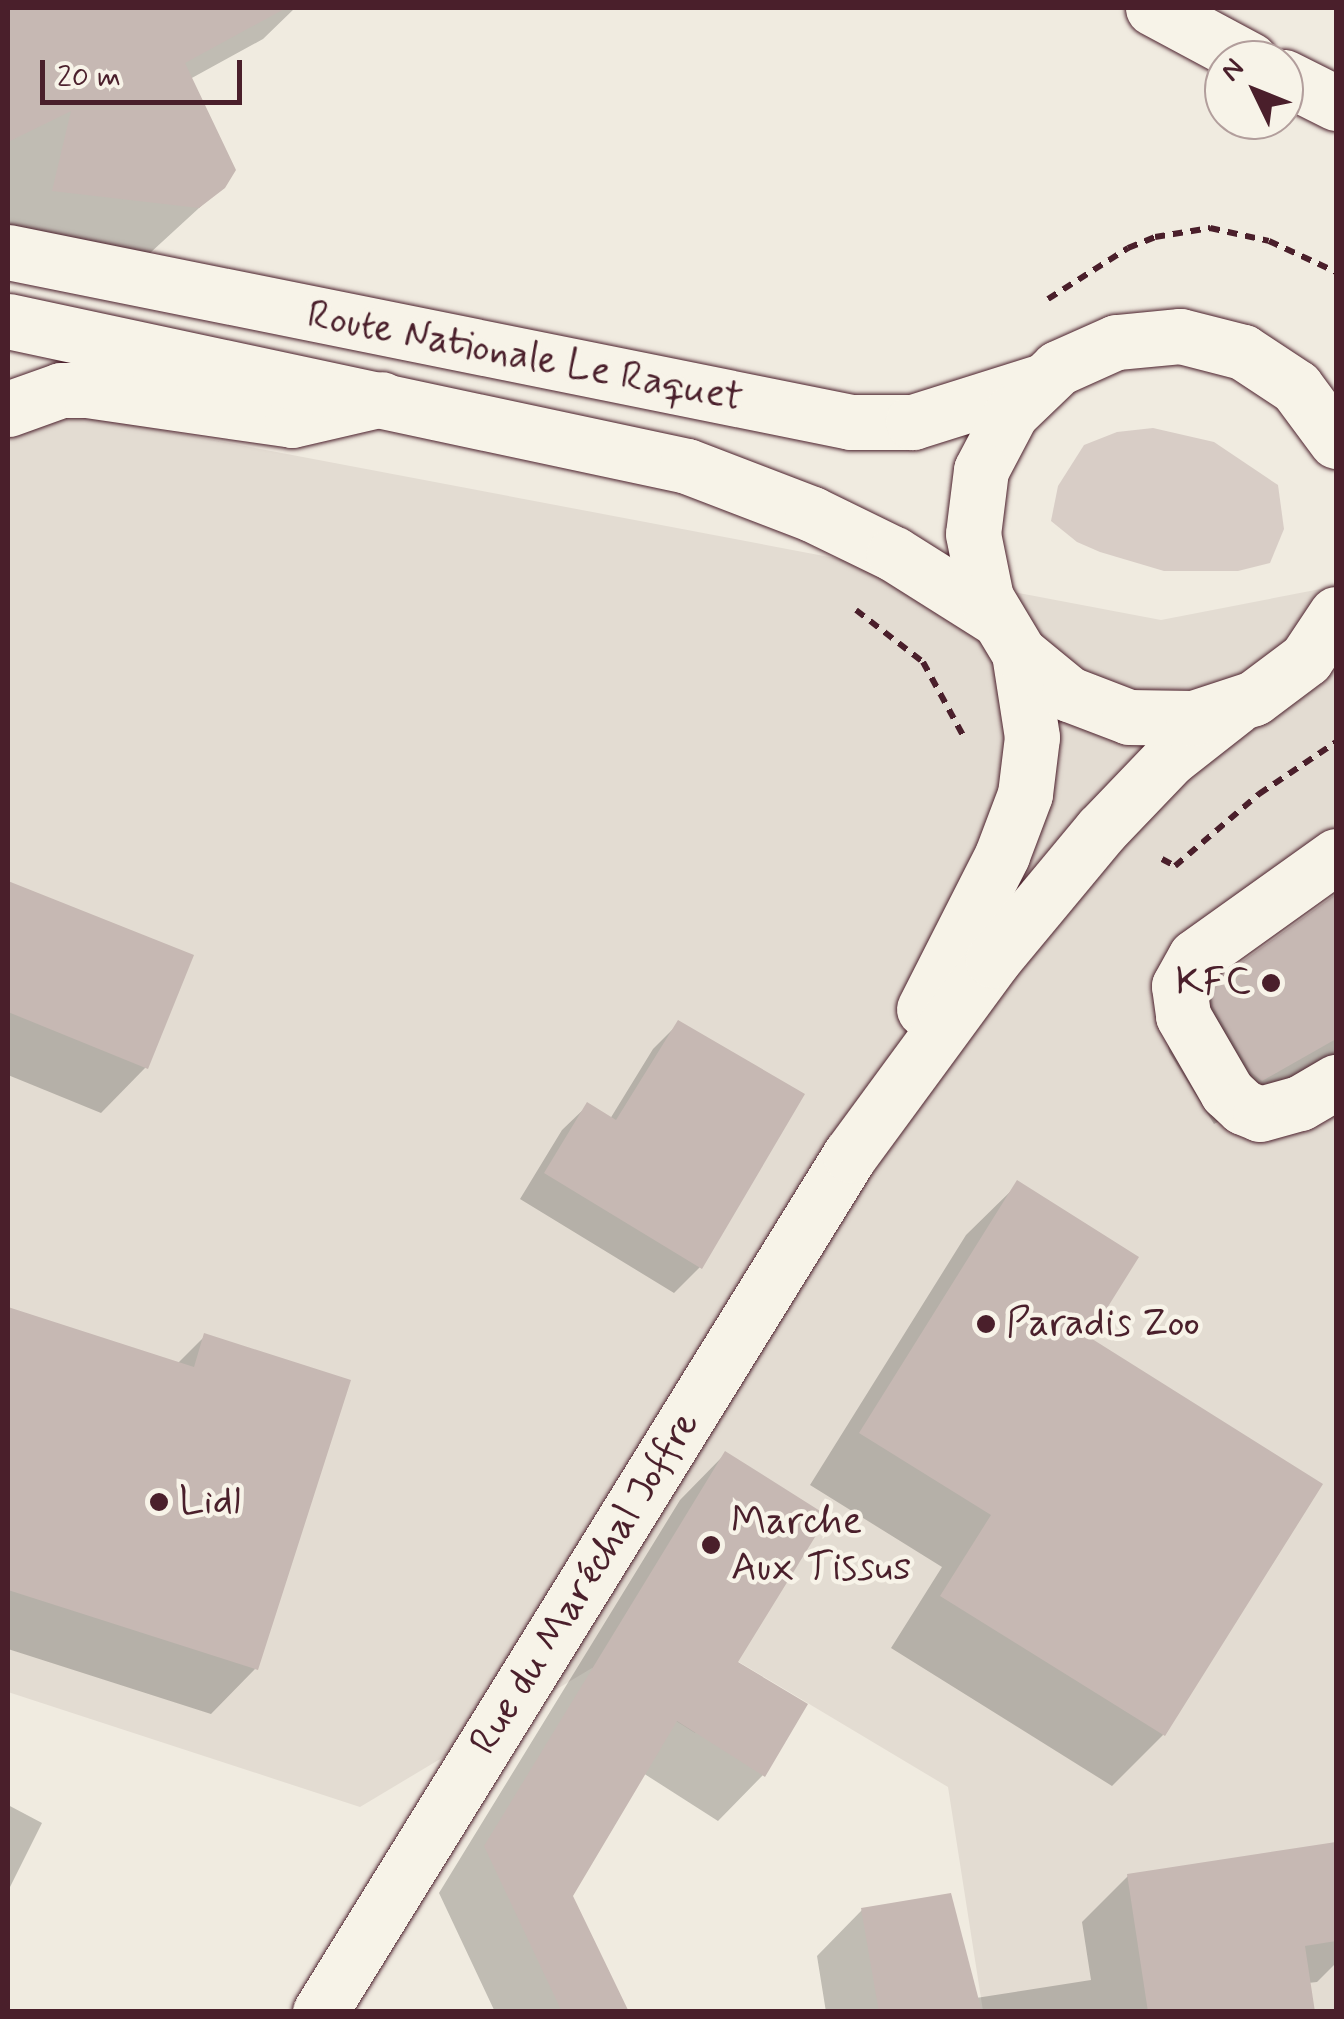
<!DOCTYPE html>
<html>
<head>
<meta charset="utf-8">
<style>
	body { margin:0 }
	#map { position:relative; width:1344px; height:2019px; overflow:hidden; background:#f0ebe0; font-family:Mynerve,sans-serif }
	div>[style] { position:absolute }
	[style*='--x'] { left:calc(var(--x)*1px); top:calc(var(--y)*1px); width:calc(var(--w)*1px); rotate:calc(var(--a)*1deg) }
	.built>* { inset:0; background:#e3dcd2 }
	.green>* { inset:0; background:#d8cdc6 }
	.shadow>* { inset:0; background:#0003 }
	.building>* { inset:0; background:#c6b8b3 }
	.path>* { height:6px; margin-top:-3px; transform-origin:0; background:repeating-linear-gradient(90deg,#4a1f2b 0 10px,transparent 0 18px) }
	.roads { filter:drop-shadow(0 0 2px #4a1f2b) drop-shadow(0 0 2px #4a1f2b) }
	.minor>* { height:55px; margin:-27.5px; padding:0 27.5px; transform-origin:27.5px; border-radius:27.5px; background:#f7f3e8 }
	.major>* { height:55px; margin:-27.5px; padding:0 27.5px; transform-origin:27.5px; border-radius:27.5px; background:#f7f3e8 }
	.dots>* { width:28px; height:28px; translate:-50% -50%; box-sizing:border-box; border:5px solid #f7f3e8; border-radius:50% }
	span { translate:-50% -50%; white-space:nowrap; text-align:center; line-height:1.15; -webkit-text-stroke:9px #f7f3e8; paint-order:stroke }
	.street-label { font-size:40px; color:#4a1f2b }
	.poi-label { font-size:40px; color:#4a1f2b }
	.right { translate:-100% -50%; text-align:right }
	.left { translate:0 -50%; text-align:left }
	.frame { position:absolute; inset:0; border:10px solid #4a1f2b; pointer-events:none }
	.north { position:absolute; left:1204px; top:40px; width:100px; height:100px; box-sizing:border-box; background:#f7f3e8; border:2px solid #b29e9c; border-radius:50%; rotate:313deg; font-size:28px; font-weight:700; line-height:40px; text-align:center; color:#4a1f2b }
	.north::after { content:''; display:block; margin:auto; width:35px; height:45px; background:#4a1f2b; clip-path:polygon(50% 0,100% 100%,50% 72%,0 100%) }
	.scale { position:absolute; left:40px; top:60px; width:202px; height:45px; box-sizing:border-box; border:5px solid #4a1f2b; border-top:0; padding-left:12px; font-size:30px; line-height:35px; white-space:nowrap; color:#4a1f2b; -webkit-text-stroke:8px #f7f3e8; paint-order:stroke }
</style>
</head>
<body>
<div id="map">
	<div class="built">
		<div style="clip-path:polygon(8px 401px,1161px 620px,1336px 586px,1336px 2011px,983px 2011px,948px 1787px,739px 1662px,695px 1733px,592px 1668px,360px 1807px,8px 1692px)"></div>
	</div>
	<div class="green">
		<div style="clip-path:polygon(1153px 428px,1214px 442px,1278px 485px,1284px 529px,1270px 563px,1238px 571px,1164px 571px,1100px 552px,1077px 542px,1051px 521px,1058px 486px,1084px 445px,1117px 432px)"></div>
	</div>
	<div class="shadow">
		<div style="clip-path:polygon(8px 8px,295px 8px,263px 39px,190px 79px,223px 186px,150px 253px,8px 237px)"></div>
		<div style="clip-path:polygon(8px 883px,190px 957px,146px 1067px,101px 1113px,8px 1075px)"></div>
		<div style="clip-path:polygon(1336px 899px,1336px 1057px,1214px 1124px,1169px 1052px,1167px 1039px,1221px 980px)"></div>
		<div style="clip-path:polygon(678px 1024px,700px 1267px,674px 1293px,520px 1199px,562px 1130px,588px 1105px,610px 1119px,653px 1049px)"></div>
		<div style="clip-path:polygon(1018px 1184px,1086px 1338px,1163px 1735px,1112px 1786px,891px 1648px,942px 1567px,810px 1485px,966px 1235px)"></div>
		<div style="clip-path:polygon(8px 1310px,177px 1364px,205px 1336px,255px 1669px,211px 1714px,8px 1649px)"></div>
		<div style="clip-path:polygon(725px 1454px,735px 1663px,763px 1775px,718px 1821px,643px 1773px,570px 1896px,626px 2012px,495px 2012px,439px 1893px,680px 1500px)"></div>
		<div style="clip-path:polygon(8px 1805px,42px 1823px,8px 1891px)"></div>
		<div style="clip-path:polygon(1336px 1845px,1336px 1963px,1317px 1982px,1308px 1983px,1312px 2012px,826px 2012px,817px 1956px,862px 1910px,976px 1998px,1091px 1980px,1082px 1922px,1128px 1876px)"></div>
	</div>
	<div class="building">
		<div style="clip-path:polygon(8px 8px,286px 8px,185px 63px,236px 170px,225px 188px,199px 208px,52px 191px,71px 111px,8px 142px)"></div>
		<div style="clip-path:polygon(8px 881px,194px 955px,148px 1069px,8px 1012px)"></div>
		<div style="clip-path:polygon(1336px 894px,1336px 1039px,1262px 1081px,1251px 1072px,1213px 1006px,1211px 992px,1219px 978px)"></div>
		<div style="clip-path:polygon(678px 1020px,805px 1094px,702px 1269px,544px 1173px,587px 1102px,616px 1120px)"></div>
		<div style="clip-path:polygon(1017px 1180px,1139px 1257px,1089px 1337px,1323px 1484px,1165px 1736px,940px 1596px,991px 1515px,859px 1433px)"></div>
		<div style="clip-path:polygon(8px 1307px,194px 1367px,204px 1333px,351px 1380px,258px 1670px,8px 1590px)"></div>
		<div style="clip-path:polygon(725px 1451px,828px 1516px,738px 1662px,808px 1704px,765px 1777px,677px 1721px,573px 1896px,629px 2012px,562px 2012px,484px 1846px)"></div>
		<div style="clip-path:polygon(1336px 1842px,1336px 1941px,1305px 1946px,1315px 2012px,1148px 2012px,1127px 1874px)"></div>
		<div style="clip-path:polygon(951px 1893px,982px 2012px,879px 2012px,861px 1908px)"></div>
	</div>
	<div class="path">
		<div style="--x:1048;--y:299;--w:95;--a:-32.5"></div>
		<div style="--x:1128;--y:248;--w:29;--a:-22"></div>
		<div style="--x:1155;--y:237;--w:56;--a:-9.3"></div>
		<div style="--x:1210;--y:228;--w:60;--a:12.4"></div>
		<div style="--x:1269;--y:241;--w:74;--a:24.8"></div>
		<div style="--x:856;--y:610;--w:85;--a:37.8"></div>
		<div style="--x:923;--y:662;--w:88;--a:61.4"></div>
		<div style="--x:1162;--y:859;--w:15;--a:28"></div>
		<div style="--x:1175;--y:866;--w:111;--a:-40.6"></div>
		<div style="--x:1259;--y:794;--w:93;--a:-34"></div>
	</div>
	<div class="roads">
		<div class="minor">
			<div style="--x:1153;--y:8;--w:110;--a:28.2"></div>
			<div style="--x:1284;--y:77;--w:58;--a:26.6"></div>
			<div style="--x:8;--y:409;--w:56;--a:-19.7"></div>
			<div style="--x:61;--y:390;--w:26;--a:0"></div>
			<div style="--x:87;--y:390;--w:207;--a:8.3"></div>
			<div style="--x:292;--y:420;--w:92;--a:-13.1"></div>
			<div style="--x:1336;--y:856;--w:173;--a:144.4"></div>
			<div style="--x:1195;--y:957;--w:33;--a:119"></div>
			<div style="--x:1179;--y:986;--w:30;--a:82"></div>
			<div style="--x:1183;--y:1016;--w:88;--a:59.9"></div>
			<div style="--x:1227;--y:1092;--w:22;--a:43"></div>
			<div style="--x:1243;--y:1107;--w:18;--a:22"></div>
			<div style="--x:1260;--y:1114;--w:41;--a:-15.4"></div>
			<div style="--x:1300;--y:1103;--w:42;--a:-30.3"></div>
			<div style="--x:924;--y:1009;--w:173;--a:-63.1"></div>
			<div style="--x:1002;--y:855;--w:65;--a:-69.3"></div>
			<div style="--x:1025;--y:794;--w:57;--a:-83"></div>
			<div style="--x:1032;--y:737;--w:85;--a:-98.8"></div>
			<div style="--x:320;--y:2012;--w:1008;--a:-58.27"></div>
			<div style="--x:850;--y:1155;--w:242;--a:-53.7"></div>
			<div style="--x:993;--y:960;--w:169;--a:-50.3"></div>
			<div style="--x:1101;--y:830;--w:100;--a:-46.2"></div>
			<div style="--x:1170;--y:758;--w:83;--a:-38.1"></div>
		</div>
		<div class="major">
			<div style="--x:8;--y:252;--w:860;--a:11.4"></div>
			<div style="--x:851;--y:422;--w:62;--a:0"></div>
			<div style="--x:913;--y:422;--w:133;--a:-17.5"></div>
			<div style="--x:8;--y:321;--w:694;--a:12.05"></div>
			<div style="--x:687;--y:466;--w:134;--a:21"></div>
			<div style="--x:812;--y:514;--w:91;--a:26"></div>
			<div style="--x:894;--y:554;--w:118;--a:32.2"></div>
			<div style="--x:1336;--y:441;--w:67;--a:-126.5"></div>
			<div style="--x:1296;--y:387;--w:64;--a:-146.6"></div>
			<div style="--x:1243;--y:352;--w:65;--a:-165.7"></div>
			<div style="--x:1180;--y:336;--w:64;--a:174.6"></div>
			<div style="--x:1116;--y:342;--w:64;--a:155.9"></div>
			<div style="--x:1058;--y:368;--w:65;--a:136.2"></div>
			<div style="--x:1011;--y:413;--w:64;--a:117.8"></div>
			<div style="--x:981;--y:470;--w:64;--a:97.1"></div>
			<div style="--x:973;--y:534;--w:65;--a:78.5"></div>
			<div style="--x:986;--y:598;--w:64;--a:59"></div>
			<div style="--x:1019;--y:653;--w:65;--a:39.4"></div>
			<div style="--x:1069;--y:694;--w:64;--a:21"></div>
			<div style="--x:1129;--y:717;--w:64;--a:0.9"></div>
			<div style="--x:1193;--y:718;--w:64;--a:-18.2"></div>
			<div style="--x:1254;--y:698;--w:65;--a:-36.9"></div>
			<div style="--x:1306;--y:659;--w:54;--a:-56.3"></div>
		</div>
	</div>
	<div class="dots">
		<div style="left:1271px;top:983px;background:#4a1f2b"></div>
		<div style="left:986px;top:1324px;background:#4a1f2b"></div>
		<div style="left:159px;top:1502px;background:#4a1f2b"></div>
		<div style="left:711px;top:1545px;background:#4a1f2b"></div>
	</div>
	<div class="street-label">
		<span style="left:525px;top:357px;rotate:11deg">Route Nationale Le Raquet</span>
		<span style="left:585px;top:1583px;rotate:-58deg">Rue du Maréchal Joffre</span>
	</div>
	<div class="poi-label">
		<span class="right" style="left:1251px;top:983px">KFC</span>
		<span class="left" style="left:1006px;top:1324px">Paradis Zoo</span>
		<span class="left" style="left:179px;top:1502px">Lidl</span>
		<span class="left" style="left:731px;top:1545px">Marche<br>Aux Tissus</span>
	</div>
	<div class="frame"></div>
	<div class="north">N</div>
	<div class="scale">20 m</div>
</div>
</body>
</html>
